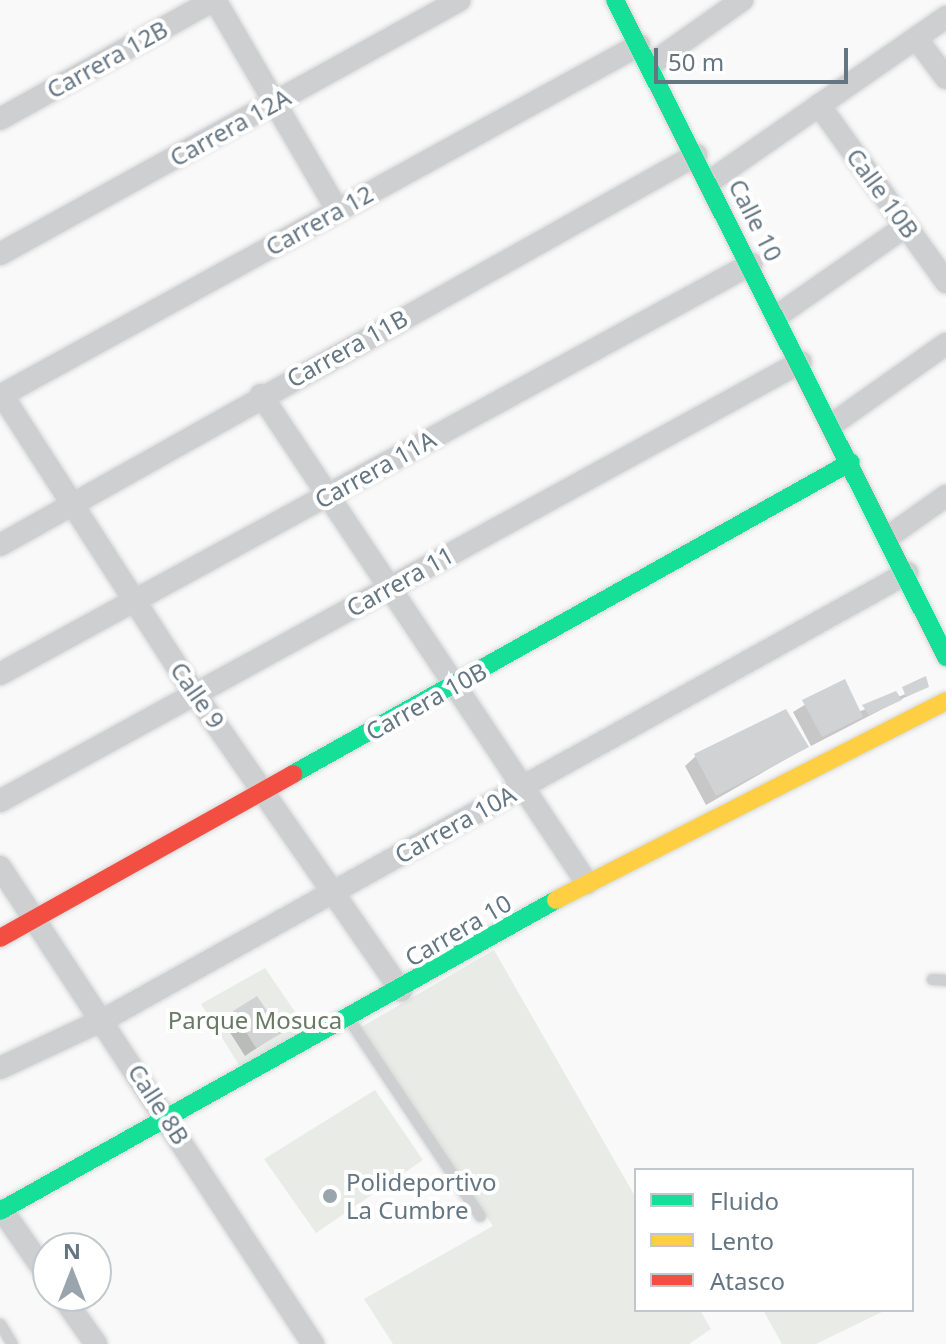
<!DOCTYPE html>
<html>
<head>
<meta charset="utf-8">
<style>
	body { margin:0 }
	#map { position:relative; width:946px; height:1344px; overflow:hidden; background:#f9f9f9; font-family:"Noto Sans",sans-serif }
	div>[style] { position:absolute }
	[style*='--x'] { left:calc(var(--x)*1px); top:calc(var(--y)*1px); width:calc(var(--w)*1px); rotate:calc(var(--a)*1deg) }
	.green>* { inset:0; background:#e8ebe6 }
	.shadow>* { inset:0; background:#0003 }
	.building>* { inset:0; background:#d0d2d3 }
	.roads { filter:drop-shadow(0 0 2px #d5d6d7) drop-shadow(0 0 2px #d5d6d7) }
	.lane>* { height:11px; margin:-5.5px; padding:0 5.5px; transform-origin:5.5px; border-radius:5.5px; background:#cecfd0 }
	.street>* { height:22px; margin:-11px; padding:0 11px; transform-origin:11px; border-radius:11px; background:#cecfd0 }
	.fast>* { height:18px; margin:-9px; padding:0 9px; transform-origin:9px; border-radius:9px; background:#16e098 }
	.slow>* { height:18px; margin:-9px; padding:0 9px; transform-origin:9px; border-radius:9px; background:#ffcf43 }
	.jam>* { height:18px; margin:-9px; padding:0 9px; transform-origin:9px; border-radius:9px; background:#f24e42 }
	.dots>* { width:22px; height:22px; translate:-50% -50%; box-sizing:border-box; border:4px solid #fff; border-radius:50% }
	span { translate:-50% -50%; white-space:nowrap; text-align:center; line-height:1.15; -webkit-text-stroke:8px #fff; paint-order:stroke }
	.street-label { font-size:24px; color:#657683 }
	.park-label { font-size:24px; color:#687a64 }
	.poi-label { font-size:24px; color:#657683 }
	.left { translate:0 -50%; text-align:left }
	.legend { position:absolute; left:634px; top:1168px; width:280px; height:144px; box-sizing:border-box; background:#fff; border:2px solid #c1c8cd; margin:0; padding:10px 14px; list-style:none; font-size:24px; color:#657683 }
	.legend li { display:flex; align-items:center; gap:16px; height:40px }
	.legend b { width:40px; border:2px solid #c1c8cd }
	.north { position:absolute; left:32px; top:1232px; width:80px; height:80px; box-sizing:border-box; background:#fff; border:2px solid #c1c8cd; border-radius:50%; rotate:0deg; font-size:22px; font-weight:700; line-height:32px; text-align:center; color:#657683 }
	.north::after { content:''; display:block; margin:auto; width:28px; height:36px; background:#99a4ac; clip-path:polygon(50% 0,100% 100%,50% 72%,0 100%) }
	.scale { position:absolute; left:654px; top:48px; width:194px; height:36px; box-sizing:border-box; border:4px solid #657683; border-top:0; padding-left:10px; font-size:24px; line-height:28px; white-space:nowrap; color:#657683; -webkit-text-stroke:6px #fff; paint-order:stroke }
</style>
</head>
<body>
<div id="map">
	<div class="green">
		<div style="clip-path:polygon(494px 950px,636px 1198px,636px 1310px,700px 1310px,711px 1329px,689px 1344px,393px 1344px,364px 1299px,493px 1226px,358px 1029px)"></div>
		<div style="clip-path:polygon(265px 968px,315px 1041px,247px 1078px,201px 1004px)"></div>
		<div style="clip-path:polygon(375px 1090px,423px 1160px,316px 1233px,264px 1159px)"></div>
		<div style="clip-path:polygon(763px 1310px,886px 1310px,816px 1344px,782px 1344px)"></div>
	</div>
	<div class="shadow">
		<div style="clip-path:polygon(844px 681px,858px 712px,927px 686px,811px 746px,793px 712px)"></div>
		<div style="clip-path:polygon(807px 747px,706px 805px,685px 766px,696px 756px)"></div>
		<div style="clip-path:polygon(234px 1013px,279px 1033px,245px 1056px,224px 1023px)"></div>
	</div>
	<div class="building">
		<div style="clip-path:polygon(926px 676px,929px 687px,906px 697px,902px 687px)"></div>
		<div style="clip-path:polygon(845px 679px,863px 717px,822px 737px,802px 700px)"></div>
		<div style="clip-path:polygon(896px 691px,902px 700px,869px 715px,862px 705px)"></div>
		<div style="clip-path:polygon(786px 709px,809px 747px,716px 796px,694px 754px)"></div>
		<div style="clip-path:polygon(257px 996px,282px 1033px,256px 1048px,233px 1011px)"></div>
	</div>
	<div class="roads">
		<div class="lane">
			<div style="--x:932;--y:979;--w:14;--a:4"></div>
			<div style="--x:350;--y:1021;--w:234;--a:56.3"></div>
			<div style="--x:0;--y:1324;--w:23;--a:59"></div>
		</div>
		<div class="street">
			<div style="--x:215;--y:0;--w:243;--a:59.8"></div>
			<div style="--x:916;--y:38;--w:50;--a:53.1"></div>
			<div style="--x:650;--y:65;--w:113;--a:-35.2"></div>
			<div style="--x:819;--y:105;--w:218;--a:54.3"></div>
			<div style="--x:0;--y:119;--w:245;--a:-29.1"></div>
			<div style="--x:709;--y:182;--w:289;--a:-34.8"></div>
			<div style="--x:0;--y:254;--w:525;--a:-28.91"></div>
			<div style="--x:777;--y:316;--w:157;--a:-34.9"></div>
			<div style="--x:2;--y:395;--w:356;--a:57.2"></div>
			<div style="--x:195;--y:694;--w:361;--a:55.2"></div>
			<div style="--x:261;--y:395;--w:587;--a:56.26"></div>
			<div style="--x:0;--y:396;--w:729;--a:-28.78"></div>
			<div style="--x:834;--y:423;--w:137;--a:-35.2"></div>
			<div style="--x:888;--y:537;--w:71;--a:-35.3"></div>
			<div style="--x:0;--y:545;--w:798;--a:-29.26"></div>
			<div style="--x:0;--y:674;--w:856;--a:-28.63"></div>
			<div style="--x:0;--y:801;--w:913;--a:-28.73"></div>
			<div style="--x:0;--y:867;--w:571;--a:56.73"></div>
			<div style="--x:0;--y:1068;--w:114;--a:-25"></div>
			<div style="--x:103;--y:1020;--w:920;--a:-29.07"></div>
			<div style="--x:2;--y:1210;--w:80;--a:55.1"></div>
			<div style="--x:62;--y:1296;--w:59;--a:54.7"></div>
		</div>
		<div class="fast">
			<div style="--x:615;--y:0;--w:736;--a:63.26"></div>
			<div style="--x:293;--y:774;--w:639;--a:-29.21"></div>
			<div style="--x:0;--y:1211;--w:637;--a:-29.22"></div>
		</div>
		<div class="slow">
			<div style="--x:556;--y:900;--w:438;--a:-27"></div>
		</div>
		<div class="jam">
			<div style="--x:0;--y:938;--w:336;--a:-29.2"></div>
		</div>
	</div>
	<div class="dots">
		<div style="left:330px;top:1196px;background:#99a4ac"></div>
	</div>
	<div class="street-label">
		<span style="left:107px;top:59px;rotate:-29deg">Carrera 12B</span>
		<span style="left:230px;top:127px;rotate:-29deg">Carrera 12A</span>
		<span style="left:883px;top:193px;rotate:54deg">Calle 10B</span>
		<span style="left:319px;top:220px;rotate:-29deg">Carrera 12</span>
		<span style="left:756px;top:220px;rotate:63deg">Calle 10</span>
		<span style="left:347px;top:348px;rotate:-29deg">Carrera 11B</span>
		<span style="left:375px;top:469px;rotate:-29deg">Carrera 11A</span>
		<span style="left:400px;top:581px;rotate:-29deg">Carrera 11</span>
		<span style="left:198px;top:695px;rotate:55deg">Calle 9</span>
		<span style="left:426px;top:701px;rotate:-29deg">Carrera 10B</span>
		<span style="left:455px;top:824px;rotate:-29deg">Carrera 10A</span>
		<span style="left:458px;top:930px;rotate:-30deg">Carrera 10</span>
		<span style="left:159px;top:1104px;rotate:57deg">Calle 8B</span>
	</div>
	<div class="park-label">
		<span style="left:255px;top:1020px">Parque Mosuca</span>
	</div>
	<div class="poi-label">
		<span class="left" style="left:346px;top:1196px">Polideportivo<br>La Cumbre</span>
	</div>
	<ul class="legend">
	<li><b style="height:10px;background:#16e098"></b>Fluido</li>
	<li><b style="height:10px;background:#ffcf43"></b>Lento</li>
	<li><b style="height:10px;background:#f24e42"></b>Atasco</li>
	</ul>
	<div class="north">N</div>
	<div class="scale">50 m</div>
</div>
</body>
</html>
